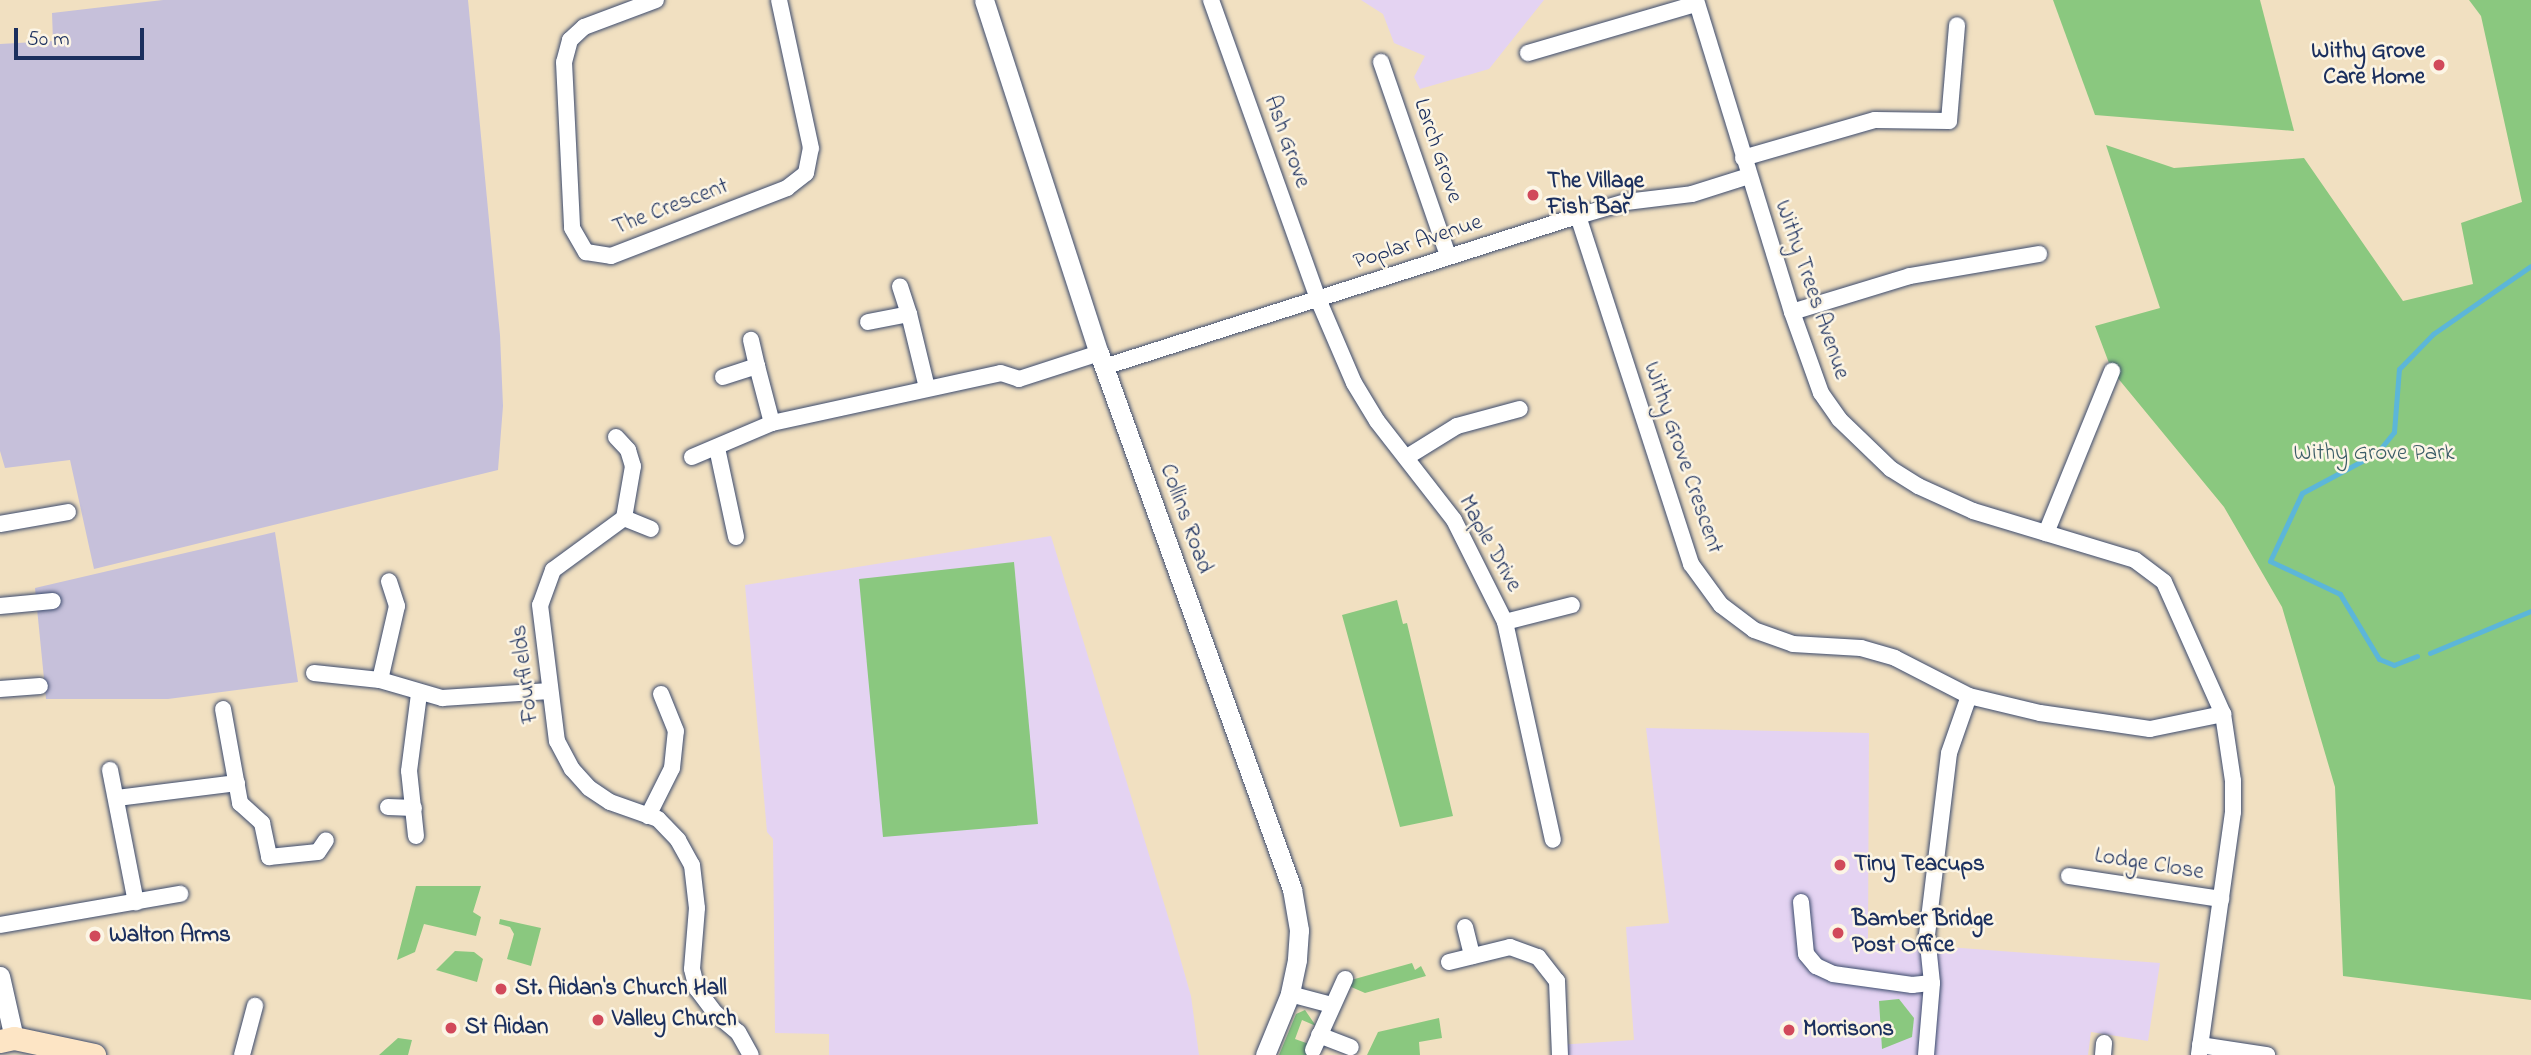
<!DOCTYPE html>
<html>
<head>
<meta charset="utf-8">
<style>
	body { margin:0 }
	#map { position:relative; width:2531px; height:1055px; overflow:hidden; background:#f1e0c1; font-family:"Indie Flower",sans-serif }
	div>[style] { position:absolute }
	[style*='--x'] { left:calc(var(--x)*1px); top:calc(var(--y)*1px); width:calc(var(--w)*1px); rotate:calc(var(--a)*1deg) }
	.built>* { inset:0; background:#e4d3f2 }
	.industrial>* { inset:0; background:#c6c0da }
	.green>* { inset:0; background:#8ac87f }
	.stream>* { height:5px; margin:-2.5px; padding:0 2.5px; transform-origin:2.5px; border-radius:2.5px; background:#5cb6d9 }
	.roads { filter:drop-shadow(0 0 2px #3b4a6d) drop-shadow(0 0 2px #3b4a6d) }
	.minor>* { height:16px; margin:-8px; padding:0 8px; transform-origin:8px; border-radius:8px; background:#fff }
	.tertiary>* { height:19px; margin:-9.5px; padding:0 9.5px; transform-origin:9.5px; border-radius:9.5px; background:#fff }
	.secondary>* { height:23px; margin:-11.5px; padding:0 11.5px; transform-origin:11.5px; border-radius:11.5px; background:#fde5c5 }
	.dots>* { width:19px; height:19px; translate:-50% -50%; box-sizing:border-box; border:4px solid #fcf5e5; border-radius:50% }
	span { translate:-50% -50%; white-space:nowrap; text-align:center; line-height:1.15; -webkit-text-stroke:5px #fcf5e5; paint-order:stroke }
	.poi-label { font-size:23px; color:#1b2f5e; font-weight:700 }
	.right { translate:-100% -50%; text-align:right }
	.left { translate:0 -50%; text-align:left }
	.street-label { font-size:23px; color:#1b2f5e }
	.park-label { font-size:23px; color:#3c5d68 }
	.scale { position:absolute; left:14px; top:28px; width:130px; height:32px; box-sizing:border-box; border:4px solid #1b2f5e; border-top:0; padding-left:9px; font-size:21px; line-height:24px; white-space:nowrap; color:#1b2f5e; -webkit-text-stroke:5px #fcf5e5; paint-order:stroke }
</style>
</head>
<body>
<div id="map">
	<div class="built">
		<div style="clip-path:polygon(1361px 0,1544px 0,1489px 69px,1420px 89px,1414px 77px,1425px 56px,1394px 43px,1383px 14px)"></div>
		<div style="clip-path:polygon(1051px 536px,1171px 926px,1191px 996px,1199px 1055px,829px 1055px,829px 1034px,775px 1033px,773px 839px,767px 832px,745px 585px)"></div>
		<div style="clip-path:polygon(1646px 728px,1869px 733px,1868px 941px,2160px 963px,2148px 1041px,2091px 1032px,2088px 1055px,1557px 1055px,1557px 1045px,1634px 1040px,1626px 927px,1669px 923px)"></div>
	</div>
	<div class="industrial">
		<div style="clip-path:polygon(163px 0,468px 0,500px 335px,503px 406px,498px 470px,94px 569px,70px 460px,5px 468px,0 451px,0 44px,53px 41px,52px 13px)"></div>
		<div style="clip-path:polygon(275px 532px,298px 682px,168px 699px,46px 699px,35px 588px)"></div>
	</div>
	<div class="green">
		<div style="clip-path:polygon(2053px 0,2260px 0,2294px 131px,2095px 115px)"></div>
		<div style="clip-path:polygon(2469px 0,2531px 0,2531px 1000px,2343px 976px,2335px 787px,2282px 607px,2224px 507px,2112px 371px,2095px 326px,2160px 308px,2106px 145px,2174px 168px,2304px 158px,2403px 301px,2473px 284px,2461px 223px,2522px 202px,2481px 16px)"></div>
		<div style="clip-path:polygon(1014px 562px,1038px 824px,883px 837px,859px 579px)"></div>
		<div style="clip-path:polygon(1397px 600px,1403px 624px,1407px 623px,1453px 816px,1400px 827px,1342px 615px)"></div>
		<div style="clip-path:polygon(416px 886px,481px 886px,473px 912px,481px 917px,476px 936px,424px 924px,415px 952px,397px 960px)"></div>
		<div style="clip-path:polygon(500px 919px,541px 928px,531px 966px,507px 959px,514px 934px,510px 927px,499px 924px)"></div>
		<div style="clip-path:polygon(455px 951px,474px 952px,483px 959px,477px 982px,436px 970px)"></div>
		<div style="clip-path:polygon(1412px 963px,1415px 970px,1421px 966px,1426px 976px,1365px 993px,1349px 986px,1351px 980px)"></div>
		<div style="clip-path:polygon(1899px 999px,1914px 1018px,1912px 1037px,1882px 1049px,1879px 1001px)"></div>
		<div style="clip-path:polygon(1305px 1010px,1316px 1026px,1302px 1020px,1295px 1039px,1309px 1044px,1316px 1055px,1279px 1055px,1296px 1014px)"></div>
		<div style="clip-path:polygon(1439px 1018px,1442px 1038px,1419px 1042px,1420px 1055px,1367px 1055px,1378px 1032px)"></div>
		<div style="clip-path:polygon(398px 1038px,412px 1040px,408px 1055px,379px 1055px)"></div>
	</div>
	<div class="stream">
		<div style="--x:2430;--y:653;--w:109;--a:-22.6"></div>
		<div style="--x:2417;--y:656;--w:25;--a:159"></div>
		<div style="--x:2394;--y:665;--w:16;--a:-158"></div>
		<div style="--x:2379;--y:659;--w:76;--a:-121"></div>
		<div style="--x:2340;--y:594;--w:77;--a:-154.8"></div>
		<div style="--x:2270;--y:561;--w:75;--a:-64.8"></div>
		<div style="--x:2302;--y:493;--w:85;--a:-28.1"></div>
		<div style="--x:2377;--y:453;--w:27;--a:-51"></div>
		<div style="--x:2394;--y:432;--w:63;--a:-85.5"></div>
		<div style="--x:2399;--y:369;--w:49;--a:-45.8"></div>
		<div style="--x:2433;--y:334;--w:119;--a:-34.8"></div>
	</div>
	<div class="roads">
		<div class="minor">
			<div style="--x:656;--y:0;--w:77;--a:159.4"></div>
			<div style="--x:584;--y:27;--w:19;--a:137"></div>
			<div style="--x:570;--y:40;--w:23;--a:105"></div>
			<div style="--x:564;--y:62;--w:166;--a:87.2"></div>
			<div style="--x:572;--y:228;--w:28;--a:60"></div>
			<div style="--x:586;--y:252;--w:25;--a:9"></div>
			<div style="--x:611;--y:256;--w:189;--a:-21.1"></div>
			<div style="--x:787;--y:188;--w:24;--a:-38"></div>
			<div style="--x:806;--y:173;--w:25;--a:-79"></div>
			<div style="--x:811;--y:148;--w:151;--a:-102.2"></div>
			<div style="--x:1211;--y:0;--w:318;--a:70.3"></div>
			<div style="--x:1318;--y:299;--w:91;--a:66.8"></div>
			<div style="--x:1354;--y:383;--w:44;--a:58.8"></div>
			<div style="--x:1377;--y:421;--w:125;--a:52.1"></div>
			<div style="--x:1454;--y:520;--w:114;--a:63.4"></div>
			<div style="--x:1505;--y:622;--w:223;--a:77.6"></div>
			<div style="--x:1696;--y:0;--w:326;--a:72.9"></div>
			<div style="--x:1792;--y:312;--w:86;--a:70.3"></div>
			<div style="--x:1821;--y:393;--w:32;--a:55"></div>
			<div style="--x:1839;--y:419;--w:72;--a:43.9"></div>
			<div style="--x:1891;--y:469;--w:32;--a:32"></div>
			<div style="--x:1918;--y:486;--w:60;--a:24.4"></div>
			<div style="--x:1973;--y:511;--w:169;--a:16.8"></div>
			<div style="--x:2135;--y:560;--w:36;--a:37"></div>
			<div style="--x:2164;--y:582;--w:145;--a:65.9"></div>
			<div style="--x:2223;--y:714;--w:68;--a:81.5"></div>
			<div style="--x:2233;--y:781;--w:31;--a:90"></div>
			<div style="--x:2233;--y:812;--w:245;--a:98"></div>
			<div style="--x:1528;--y:53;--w:175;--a:-16.3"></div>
			<div style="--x:1381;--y:62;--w:205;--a:70.9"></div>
			<div style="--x:1743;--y:158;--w:137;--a:-16.1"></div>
			<div style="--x:1875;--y:120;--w:74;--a:0.8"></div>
			<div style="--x:1949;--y:121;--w:96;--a:-85.2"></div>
			<div style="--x:1578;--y:216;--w:366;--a:72"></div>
			<div style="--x:1691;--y:564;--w:51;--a:53.8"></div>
			<div style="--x:1721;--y:605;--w:41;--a:37.1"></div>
			<div style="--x:1754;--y:630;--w:41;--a:19.7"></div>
			<div style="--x:1793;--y:644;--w:68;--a:3.4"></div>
			<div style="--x:1861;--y:648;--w:35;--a:16"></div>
			<div style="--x:1895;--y:658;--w:83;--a:27.2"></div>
			<div style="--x:1969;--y:696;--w:73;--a:13.5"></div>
			<div style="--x:2040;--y:713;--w:111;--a:8.3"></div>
			<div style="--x:2150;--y:729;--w:75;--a:-11.6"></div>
			<div style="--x:1792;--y:312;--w:123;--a:-17"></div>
			<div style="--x:1910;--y:276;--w:131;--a:-9.7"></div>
			<div style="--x:909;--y:314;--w:76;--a:76.3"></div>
			<div style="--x:868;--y:322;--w:42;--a:-11"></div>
			<div style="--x:909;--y:314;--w:29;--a:-108"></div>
			<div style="--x:757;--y:366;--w:59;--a:75.3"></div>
			<div style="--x:1104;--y:367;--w:497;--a:-17.7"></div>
			<div style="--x:1578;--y:216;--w:50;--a:-16.3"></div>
			<div style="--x:1626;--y:202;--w:66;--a:-6.9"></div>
			<div style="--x:1692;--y:194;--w:60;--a:-17.5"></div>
			<div style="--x:723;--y:377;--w:36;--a:-18"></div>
			<div style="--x:757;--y:366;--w:27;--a:-103"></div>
			<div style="--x:616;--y:437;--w:18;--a:47"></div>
			<div style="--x:628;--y:450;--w:17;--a:73"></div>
			<div style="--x:633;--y:466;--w:53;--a:99.8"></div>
			<div style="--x:624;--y:518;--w:88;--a:143.8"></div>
			<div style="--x:553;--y:570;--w:37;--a:110"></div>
			<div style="--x:540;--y:605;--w:137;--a:82.9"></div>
			<div style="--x:557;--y:741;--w:32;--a:62"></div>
			<div style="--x:572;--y:769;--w:25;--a:48"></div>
			<div style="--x:589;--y:788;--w:25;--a:34"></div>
			<div style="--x:610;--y:802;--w:51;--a:19.5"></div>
			<div style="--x:658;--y:819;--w:29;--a:46"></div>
			<div style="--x:678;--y:840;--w:29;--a:61"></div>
			<div style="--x:692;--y:865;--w:43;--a:83.4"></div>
			<div style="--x:697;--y:908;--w:61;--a:94.7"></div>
			<div style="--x:692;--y:969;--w:21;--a:76"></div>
			<div style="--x:697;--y:989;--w:30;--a:53"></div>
			<div style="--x:715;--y:1013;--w:30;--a:40"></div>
			<div style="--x:738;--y:1032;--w:26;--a:61"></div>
			<div style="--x:717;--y:448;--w:91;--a:77.9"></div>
			<div style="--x:692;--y:457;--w:87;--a:-23"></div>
			<div style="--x:772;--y:423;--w:234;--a:-12.3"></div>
			<div style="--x:1001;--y:373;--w:19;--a:18"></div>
			<div style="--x:1019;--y:379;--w:84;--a:-18"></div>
			<div style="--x:1407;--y:457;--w:59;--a:-31.8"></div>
			<div style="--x:1457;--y:426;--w:65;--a:-15.1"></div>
			<div style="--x:624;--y:518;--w:29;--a:22"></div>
			<div style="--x:0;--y:524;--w:69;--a:-10"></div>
			<div style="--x:2046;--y:533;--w:175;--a:-67.8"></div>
			<div style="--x:0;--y:606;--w:53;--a:-5.4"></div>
			<div style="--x:1505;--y:622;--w:69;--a:-14.2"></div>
			<div style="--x:314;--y:673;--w:66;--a:6.1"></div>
			<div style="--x:380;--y:680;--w:65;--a:16.2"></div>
			<div style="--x:442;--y:698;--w:108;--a:-3.7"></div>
			<div style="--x:380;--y:680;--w:76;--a:-77.1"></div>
			<div style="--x:397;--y:606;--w:26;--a:-108"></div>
			<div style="--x:0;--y:689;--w:40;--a:-4.3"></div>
			<div style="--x:223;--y:709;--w:96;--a:79.7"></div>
			<div style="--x:240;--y:803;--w:30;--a:42"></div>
			<div style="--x:262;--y:823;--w:35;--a:78"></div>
			<div style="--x:269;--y:857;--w:49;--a:-5.8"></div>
			<div style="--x:318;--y:852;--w:14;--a:-56"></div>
			<div style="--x:110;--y:770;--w:135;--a:78.9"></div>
			<div style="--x:117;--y:798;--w:121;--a:-7.1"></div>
			<div style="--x:388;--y:807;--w:26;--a:2"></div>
			<div style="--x:648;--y:816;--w:54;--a:-63.4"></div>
			<div style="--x:672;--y:768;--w:37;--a:-84"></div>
			<div style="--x:676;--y:731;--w:40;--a:-112"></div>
			<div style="--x:416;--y:836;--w:65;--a:-96.1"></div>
			<div style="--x:409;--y:771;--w:78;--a:-82.6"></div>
			<div style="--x:2069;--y:876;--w:154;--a:8.6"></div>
			<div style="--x:1801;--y:902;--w:52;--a:84.5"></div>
			<div style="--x:1806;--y:954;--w:16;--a:50"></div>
			<div style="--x:1816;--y:966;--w:19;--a:25"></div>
			<div style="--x:1833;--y:974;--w:80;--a:7.9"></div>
			<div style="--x:1912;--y:985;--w:20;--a:-6"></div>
			<div style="--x:0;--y:925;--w:183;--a:-9.8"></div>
			<div style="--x:1465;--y:927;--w:30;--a:76"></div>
			<div style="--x:1449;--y:962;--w:63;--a:-13.8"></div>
			<div style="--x:1510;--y:947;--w:30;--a:20"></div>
			<div style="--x:1538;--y:957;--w:31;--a:52"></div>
			<div style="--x:1557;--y:981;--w:74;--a:87.7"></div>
			<div style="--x:1290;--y:994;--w:43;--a:14.7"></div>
			<div style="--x:1319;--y:1035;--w:34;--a:21"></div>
			<div style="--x:2200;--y:1045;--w:68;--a:8.5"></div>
			<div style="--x:1313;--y:1050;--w:78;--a:-65.7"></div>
			<div style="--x:242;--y:1055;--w:51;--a:-75.1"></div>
			<div style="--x:1926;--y:1055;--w:72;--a:-85.2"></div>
			<div style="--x:1932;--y:983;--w:48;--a:-95.9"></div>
			<div style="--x:1927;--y:935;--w:183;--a:-83.1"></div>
			<div style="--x:1949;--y:753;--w:60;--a:-70.7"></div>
			<div style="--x:2103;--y:1055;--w:12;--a:-85"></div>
		</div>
		<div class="tertiary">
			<div style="--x:984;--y:0;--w:371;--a:72"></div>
			<div style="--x:1099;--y:353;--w:570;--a:70.2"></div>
			<div style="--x:1292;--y:889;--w:42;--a:80.3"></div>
			<div style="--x:1299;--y:930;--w:30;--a:94"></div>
			<div style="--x:1297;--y:960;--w:35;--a:102"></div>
			<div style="--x:1290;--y:994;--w:66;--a:112.3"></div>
			<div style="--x:0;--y:976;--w:64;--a:77.3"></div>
		</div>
		<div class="secondary">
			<div style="--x:0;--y:1041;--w:14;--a:-12"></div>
			<div style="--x:14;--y:1038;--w:82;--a:12"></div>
		</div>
	</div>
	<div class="dots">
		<div style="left:2439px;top:65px;background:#d1495b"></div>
		<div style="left:1533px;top:195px;background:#d1495b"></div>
		<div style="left:1840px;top:865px;background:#d1495b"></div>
		<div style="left:1838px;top:933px;background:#d1495b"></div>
		<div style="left:95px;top:936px;background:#d1495b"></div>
		<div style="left:501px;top:989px;background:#d1495b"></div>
		<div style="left:598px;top:1020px;background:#d1495b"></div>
		<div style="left:451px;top:1028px;background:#d1495b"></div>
		<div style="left:1789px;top:1030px;background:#d1495b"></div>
	</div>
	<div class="poi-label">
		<span class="right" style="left:2425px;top:65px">Withy Grove<br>Care Home</span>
		<span class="left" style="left:1547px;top:195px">The Village<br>Fish Bar</span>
		<span class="left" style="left:1854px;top:865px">Tiny Teacups</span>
		<span class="left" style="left:1852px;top:933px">Bamber Bridge<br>Post Office</span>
		<span class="left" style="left:109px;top:936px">Walton Arms</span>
		<span class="left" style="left:515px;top:989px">St. Aidan's Church Hall</span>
		<span class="left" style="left:612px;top:1020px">Valley Church</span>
		<span class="left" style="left:465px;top:1028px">St Aidan</span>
		<span class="left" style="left:1803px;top:1030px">Morrisons</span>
	</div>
	<div class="street-label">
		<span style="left:1286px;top:142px;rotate:70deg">Ash Grove</span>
		<span style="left:1437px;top:151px;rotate:71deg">Larch Grove</span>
		<span style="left:671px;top:208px;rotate:-21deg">The Crescent</span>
		<span style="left:1418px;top:243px;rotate:-18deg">Poplar Avenue</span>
		<span style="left:1811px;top:290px;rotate:71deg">Withy Trees Avenue</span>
		<span style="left:1682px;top:458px;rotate:71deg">Withy Grove Crescent</span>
		<span style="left:1185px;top:519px;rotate:70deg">Collins Road</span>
		<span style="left:1489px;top:544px;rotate:61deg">Maple Drive</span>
		<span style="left:526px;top:674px;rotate:-97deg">Fourfields</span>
		<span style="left:2149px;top:865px;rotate:9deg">Lodge Close</span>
	</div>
	<div class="park-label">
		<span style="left:2374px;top:454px">Withy Grove Park</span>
	</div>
	<div class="scale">50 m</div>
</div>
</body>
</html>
